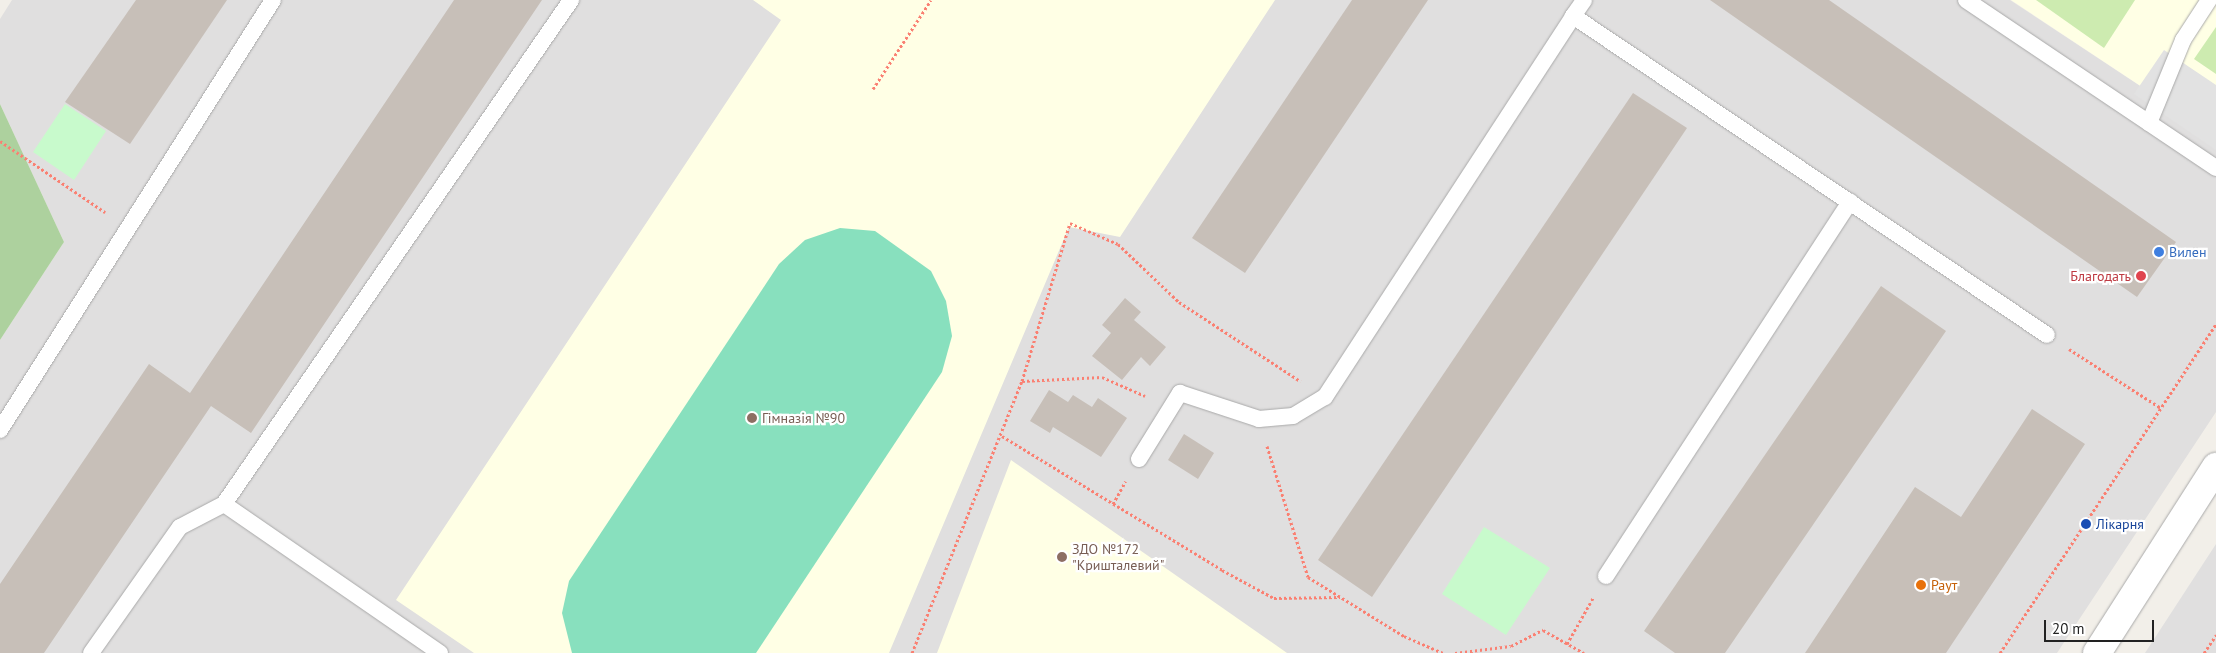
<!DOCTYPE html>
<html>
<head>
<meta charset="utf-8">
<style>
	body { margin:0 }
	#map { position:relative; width:2216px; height:653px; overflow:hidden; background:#f2efe9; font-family:"PT Sans",sans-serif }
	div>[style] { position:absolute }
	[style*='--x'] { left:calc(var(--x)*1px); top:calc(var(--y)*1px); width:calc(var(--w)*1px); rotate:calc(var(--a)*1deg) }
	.residential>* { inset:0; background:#e0dfdf }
	.education>* { inset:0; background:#ffffe5 }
	.grass>* { inset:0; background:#cdebb0 }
	.forest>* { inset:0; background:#add19e }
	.park>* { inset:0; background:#c8facc }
	.pitch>* { inset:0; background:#88e0be }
	.parking>* { inset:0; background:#e2e2e2 }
	.building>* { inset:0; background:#c7bfb8 }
	.path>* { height:3px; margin-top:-1.5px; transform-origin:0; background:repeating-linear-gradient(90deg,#fa8072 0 2.5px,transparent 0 5px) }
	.roads { filter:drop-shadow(0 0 1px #a9a9a9) drop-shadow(0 0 1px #a9a9a9) }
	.service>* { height:16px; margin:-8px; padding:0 8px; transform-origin:8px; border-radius:8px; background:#fff }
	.tertiary>* { height:28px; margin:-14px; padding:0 14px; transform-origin:14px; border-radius:14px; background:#fff }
	.dots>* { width:14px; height:14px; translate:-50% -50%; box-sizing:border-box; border:2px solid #fff; border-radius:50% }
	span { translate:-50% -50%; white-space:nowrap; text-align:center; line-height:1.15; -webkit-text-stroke:4.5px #fff; paint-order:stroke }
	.shop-label { font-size:14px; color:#366cbe }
	.left { translate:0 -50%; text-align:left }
	.health-label { font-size:14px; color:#be3a42 }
	.right { translate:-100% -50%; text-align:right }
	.education-label { font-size:14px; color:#785e54 }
	.transit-label { font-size:14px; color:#164399 }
	.food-label { font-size:14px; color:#c56008 }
	.scale { position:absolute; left:2044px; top:620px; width:110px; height:22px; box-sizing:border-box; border:2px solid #222; border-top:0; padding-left:6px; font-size:15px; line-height:18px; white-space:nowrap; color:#222; -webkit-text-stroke:4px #fff; paint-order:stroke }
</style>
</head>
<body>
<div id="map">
	<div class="residential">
		<div style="clip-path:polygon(12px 0,2010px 0,2216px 136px,2216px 412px,2057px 653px,0 653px,0 340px,64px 242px,0 104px,0 19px)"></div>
		<div style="clip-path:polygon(2216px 544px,2216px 653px,2145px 653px)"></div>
	</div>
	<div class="education">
		<div style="clip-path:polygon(753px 0,1275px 0,1120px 237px,1069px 227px,889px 653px,474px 653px,396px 600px,781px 20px)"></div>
		<div style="clip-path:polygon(2011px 0,2216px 0,2216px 136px)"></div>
		<div style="clip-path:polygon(1011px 460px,1287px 653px,937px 653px)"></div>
	</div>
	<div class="grass">
		<div style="clip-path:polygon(2036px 0,2135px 0,2104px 48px)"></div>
		<div style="clip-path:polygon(2216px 27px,2216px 74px,2194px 59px)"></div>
	</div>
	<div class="forest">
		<div style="clip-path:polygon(0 104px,64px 242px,0 340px)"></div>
	</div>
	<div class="park">
		<div style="clip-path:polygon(65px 104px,106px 131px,74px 180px,33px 152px)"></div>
		<div style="clip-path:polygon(1484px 527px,1550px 568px,1506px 635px,1442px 594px)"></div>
	</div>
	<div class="pitch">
		<div style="clip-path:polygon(840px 228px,875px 231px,931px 271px,946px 301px,952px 336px,942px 372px,756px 653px,572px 653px,562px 613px,569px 581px,779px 264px,805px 240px)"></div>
	</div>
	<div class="parking">
		<div style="clip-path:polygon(2164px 50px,2216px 85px,2216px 150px,2134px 94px)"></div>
	</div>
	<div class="building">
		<div style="clip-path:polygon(136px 0,227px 0,130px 144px,65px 102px)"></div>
		<div style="clip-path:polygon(454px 0,542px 0,251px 433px,211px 406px,44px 653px,0 653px,0 584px,149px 364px,190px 393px)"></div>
		<div style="clip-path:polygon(1352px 0,1428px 0,1245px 273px,1192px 238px)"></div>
		<div style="clip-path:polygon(1710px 0,1829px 0,2176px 242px,2137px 297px)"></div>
		<div style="clip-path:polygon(1633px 93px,1687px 128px,1372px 597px,1318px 560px)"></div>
		<div style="clip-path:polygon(1881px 286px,1946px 331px,1725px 653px,1675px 653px,1644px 631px)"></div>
		<div style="clip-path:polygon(1125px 298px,1141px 312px,1134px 320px,1166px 347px,1150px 366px,1141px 357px,1122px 380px,1092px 356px,1111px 333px,1102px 325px)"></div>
		<div style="clip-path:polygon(1049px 390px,1068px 402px,1073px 395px,1092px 407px,1098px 398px,1127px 418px,1101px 457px,1053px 427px,1050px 433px,1030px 421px)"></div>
		<div style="clip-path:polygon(2032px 409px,2085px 444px,1946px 653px,1805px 653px,1915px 487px,1961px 517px)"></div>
		<div style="clip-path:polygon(1184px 434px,1214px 453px,1198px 479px,1168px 460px)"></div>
	</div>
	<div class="path">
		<div style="--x:873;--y:89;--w:106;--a:-56.9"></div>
		<div style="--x:0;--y:141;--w:127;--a:34.1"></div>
		<div style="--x:2069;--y:349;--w:109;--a:32.7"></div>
		<div style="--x:1022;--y:381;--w:80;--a:-2.9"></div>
		<div style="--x:1102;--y:377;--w:47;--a:23.8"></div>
		<div style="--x:1002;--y:436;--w:258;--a:31.3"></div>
		<div style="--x:1222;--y:570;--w:59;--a:28.3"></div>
		<div style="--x:1274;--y:598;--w:66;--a:-0.9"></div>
		<div style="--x:1267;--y:446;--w:137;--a:72.6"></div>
		<div style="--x:1308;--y:577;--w:113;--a:31.6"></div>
		<div style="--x:1404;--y:636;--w:43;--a:23.6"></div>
		<div style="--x:1113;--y:504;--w:26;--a:-61"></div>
		<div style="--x:1567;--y:644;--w:53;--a:-60.5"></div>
		<div style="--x:912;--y:653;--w:293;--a:-68"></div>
		<div style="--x:1022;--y:381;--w:165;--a:-73.1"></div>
		<div style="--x:1070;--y:223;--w:52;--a:23.6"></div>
		<div style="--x:1118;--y:244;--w:84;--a:43.6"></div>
		<div style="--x:1179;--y:302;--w:145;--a:33.1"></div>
		<div style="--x:1455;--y:653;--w:56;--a:-7.1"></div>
		<div style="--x:1511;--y:646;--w:36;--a:-27"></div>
		<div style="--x:1543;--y:630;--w:47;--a:29.3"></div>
		<div style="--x:2000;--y:653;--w:394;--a:-56.7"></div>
		<div style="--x:2204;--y:653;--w:22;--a:-56"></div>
	</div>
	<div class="roads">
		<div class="service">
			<div style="--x:1966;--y:0;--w:301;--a:33.9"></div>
			<div style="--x:1573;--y:16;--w:19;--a:-55"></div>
			<div style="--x:2149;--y:123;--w:90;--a:-67.7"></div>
			<div style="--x:2183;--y:40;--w:48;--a:-57"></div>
			<div style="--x:0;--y:430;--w:509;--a:-57.59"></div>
			<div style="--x:1139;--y:459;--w:78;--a:-58.2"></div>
			<div style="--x:1180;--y:393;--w:83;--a:18.2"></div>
			<div style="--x:1259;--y:419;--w:34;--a:-5"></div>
			<div style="--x:1293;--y:416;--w:37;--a:-31"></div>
			<div style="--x:1325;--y:397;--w:455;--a:-56.9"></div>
			<div style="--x:1573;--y:16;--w:571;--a:33.94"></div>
			<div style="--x:1606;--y:576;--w:447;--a:-56.9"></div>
			<div style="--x:91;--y:653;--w:154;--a:-54.8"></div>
			<div style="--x:180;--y:527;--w:50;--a:-27.6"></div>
			<div style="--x:440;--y:653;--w:262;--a:-145.4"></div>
			<div style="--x:224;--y:504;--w:612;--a:-55.45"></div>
		</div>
		<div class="tertiary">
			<div style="--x:2097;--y:653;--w:221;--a:-57.4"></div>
		</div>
	</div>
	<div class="dots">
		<div style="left:2159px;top:252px;background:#3f7fe0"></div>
		<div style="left:2141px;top:276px;background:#e0444e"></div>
		<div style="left:752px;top:418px;background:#8d6e63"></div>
		<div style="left:2086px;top:524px;background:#1a4fb4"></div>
		<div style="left:1062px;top:557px;background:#8d6e63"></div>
		<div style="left:1921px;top:585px;background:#e8710a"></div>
	</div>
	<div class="shop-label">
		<span class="left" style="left:2169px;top:252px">Вилен</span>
	</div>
	<div class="health-label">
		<span class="right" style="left:2131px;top:276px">Благодать</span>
	</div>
	<div class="education-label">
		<span class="left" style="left:762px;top:418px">Гімназія №90</span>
		<span class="left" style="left:1072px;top:557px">ЗДО №172<br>"Кришталевий"</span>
	</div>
	<div class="transit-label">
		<span class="left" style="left:2096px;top:524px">Лікарня</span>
	</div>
	<div class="food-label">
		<span class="left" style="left:1931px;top:585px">Раут</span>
	</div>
	<div class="scale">20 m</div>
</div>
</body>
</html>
